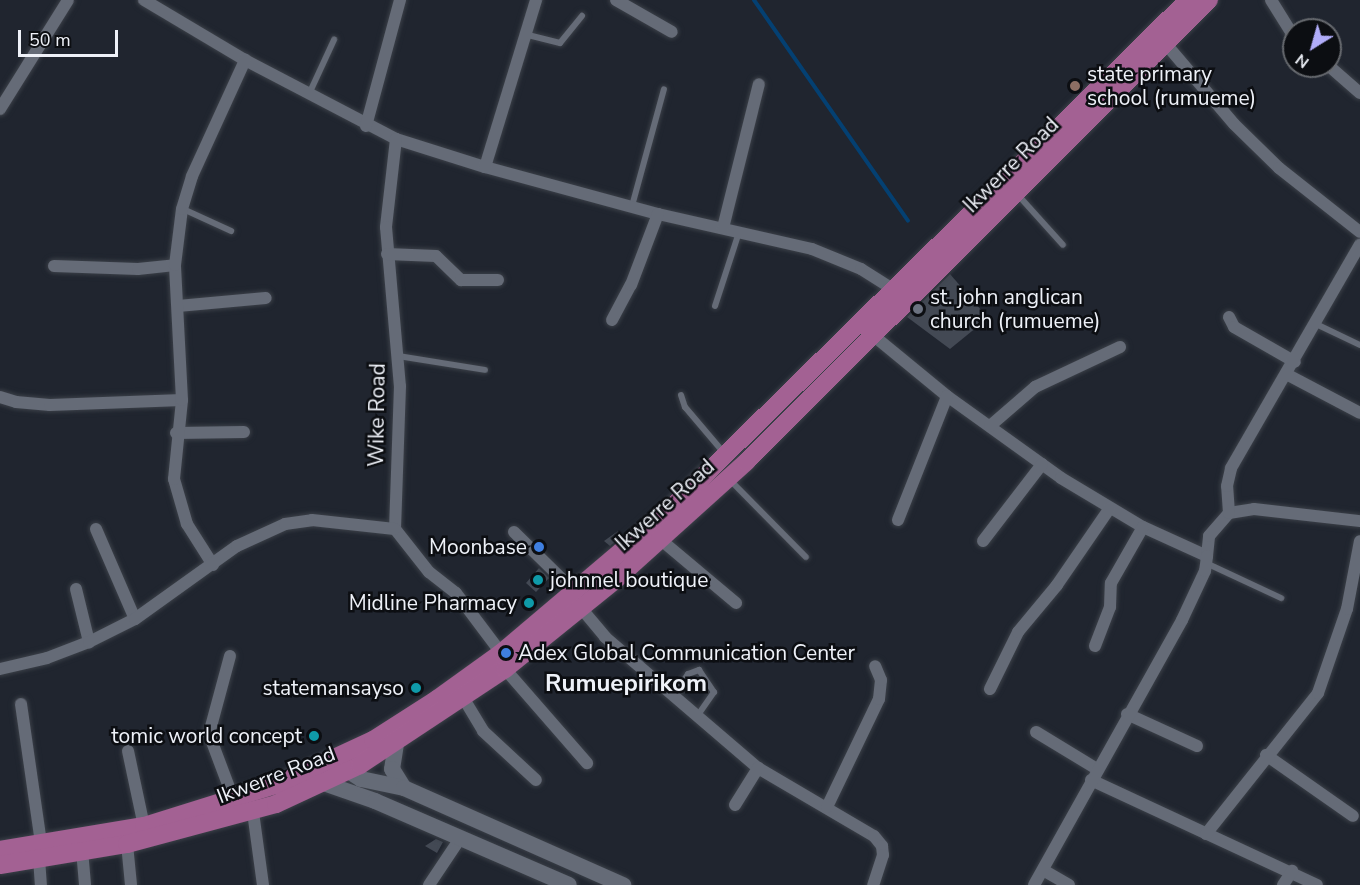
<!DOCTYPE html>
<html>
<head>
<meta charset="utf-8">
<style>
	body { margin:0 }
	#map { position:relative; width:1360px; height:885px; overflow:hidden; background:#20252f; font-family:"Nunito Sans",sans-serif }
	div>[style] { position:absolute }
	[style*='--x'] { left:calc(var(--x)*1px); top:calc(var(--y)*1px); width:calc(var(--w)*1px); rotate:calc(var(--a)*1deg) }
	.stream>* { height:4px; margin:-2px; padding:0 2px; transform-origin:2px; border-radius:2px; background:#044072 }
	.building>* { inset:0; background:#434954 }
	.roads { filter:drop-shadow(0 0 2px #3b4048) drop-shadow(0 0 2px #3b4048) }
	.lane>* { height:6px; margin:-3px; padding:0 3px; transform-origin:3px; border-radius:3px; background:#656b77 }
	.street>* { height:12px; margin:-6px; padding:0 6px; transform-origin:6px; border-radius:6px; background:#656b77 }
	.secondary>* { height:16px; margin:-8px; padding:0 8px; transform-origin:8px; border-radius:8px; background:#656b77 }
	.primary>* { height:18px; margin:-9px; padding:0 9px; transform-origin:9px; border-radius:9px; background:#a36193 }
	.dots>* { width:16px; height:16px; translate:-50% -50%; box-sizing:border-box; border:3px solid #0c0e12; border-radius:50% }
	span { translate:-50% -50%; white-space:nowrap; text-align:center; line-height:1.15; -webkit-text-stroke:5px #0c0e12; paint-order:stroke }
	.poi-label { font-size:21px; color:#eef1f8 }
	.left { translate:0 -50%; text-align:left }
	.right { translate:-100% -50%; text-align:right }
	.street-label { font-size:21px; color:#eef1f8 }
	.quarter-label { font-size:24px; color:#eef1f8; font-weight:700 }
	.north { position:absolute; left:1282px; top:18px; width:60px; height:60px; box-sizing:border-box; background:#0c0e12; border:2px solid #66696e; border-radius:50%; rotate:217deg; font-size:16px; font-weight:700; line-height:24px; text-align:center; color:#eef1f8 }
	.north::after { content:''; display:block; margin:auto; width:21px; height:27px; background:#b1adfa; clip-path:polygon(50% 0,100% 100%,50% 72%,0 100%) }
	.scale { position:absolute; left:18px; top:30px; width:100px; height:27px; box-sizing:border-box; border:3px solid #eef1f8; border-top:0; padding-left:8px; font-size:18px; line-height:21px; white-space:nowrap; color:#eef1f8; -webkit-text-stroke:4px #0c0e12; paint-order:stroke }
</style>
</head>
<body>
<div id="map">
	<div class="stream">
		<div style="--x:754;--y:0;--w:269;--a:55.1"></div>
	</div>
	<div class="building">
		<div style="clip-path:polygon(950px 274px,988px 318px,950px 349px,907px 317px)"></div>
		<div style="clip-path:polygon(618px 531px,622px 536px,610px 546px,604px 541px)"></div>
		<div style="clip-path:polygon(539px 568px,549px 578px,536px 592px,526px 583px)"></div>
		<div style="clip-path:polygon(436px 839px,443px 842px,437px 853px,425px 846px)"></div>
	</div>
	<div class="roads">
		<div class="lane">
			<div style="--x:528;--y:35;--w:33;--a:14"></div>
			<div style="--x:560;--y:43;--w:35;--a:-51"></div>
			<div style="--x:309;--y:94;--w:60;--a:-65.2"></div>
			<div style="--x:1018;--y:195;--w:67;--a:48"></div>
			<div style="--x:632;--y:206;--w:121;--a:-74.7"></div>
			<div style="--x:183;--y:209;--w:53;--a:24.6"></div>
			<div style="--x:715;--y:306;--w:78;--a:-72"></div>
			<div style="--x:1316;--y:324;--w:49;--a:25.5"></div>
			<div style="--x:398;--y:356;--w:88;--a:9.1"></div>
			<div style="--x:681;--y:395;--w:13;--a:72"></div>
			<div style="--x:685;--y:407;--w:60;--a:49.7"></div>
			<div style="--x:730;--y:480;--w:108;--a:45.4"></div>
			<div style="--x:1206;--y:563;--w:83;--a:25"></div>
			<div style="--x:675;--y:694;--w:24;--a:-57"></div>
			<div style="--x:688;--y:674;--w:12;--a:-20"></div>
			<div style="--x:699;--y:670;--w:27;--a:56"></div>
			<div style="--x:714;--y:692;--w:28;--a:125"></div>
		</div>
		<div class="street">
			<div style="--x:144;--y:0;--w:117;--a:30.7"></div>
			<div style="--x:245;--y:60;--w:170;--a:27.6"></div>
			<div style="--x:396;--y:139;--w:93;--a:17.5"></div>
			<div style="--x:485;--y:167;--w:179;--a:15.2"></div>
			<div style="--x:658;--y:214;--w:158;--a:12.8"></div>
			<div style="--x:812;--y:249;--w:53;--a:22.2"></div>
			<div style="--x:861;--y:269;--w:45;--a:32.3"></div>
			<div style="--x:616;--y:0;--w:64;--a:29.7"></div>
			<div style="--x:1271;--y:0;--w:44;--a:58.1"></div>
			<div style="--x:1165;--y:43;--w:106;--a:49.6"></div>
			<div style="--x:1234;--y:124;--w:63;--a:44.4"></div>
			<div style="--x:1279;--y:168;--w:103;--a:38.3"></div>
			<div style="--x:1329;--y:66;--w:41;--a:41.1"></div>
			<div style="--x:0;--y:109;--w:128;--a:-58"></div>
			<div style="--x:366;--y:126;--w:131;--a:-74.9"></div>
			<div style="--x:396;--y:139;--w:89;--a:96.5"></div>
			<div style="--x:386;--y:227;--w:160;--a:85"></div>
			<div style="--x:400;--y:386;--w:143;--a:92"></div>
			<div style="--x:395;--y:529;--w:55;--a:51.7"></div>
			<div style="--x:429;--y:572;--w:34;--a:38"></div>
			<div style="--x:456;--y:593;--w:75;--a:53.1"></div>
			<div style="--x:485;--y:167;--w:175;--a:-73"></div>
			<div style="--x:723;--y:228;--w:148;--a:-76"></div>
			<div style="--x:387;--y:254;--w:49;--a:2.3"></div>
			<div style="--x:436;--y:256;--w:35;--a:44"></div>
			<div style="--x:461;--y:280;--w:37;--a:0"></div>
			<div style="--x:54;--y:266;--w:84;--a:2"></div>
			<div style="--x:138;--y:269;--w:37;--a:-6"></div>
			<div style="--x:178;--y:306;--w:88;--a:-5.2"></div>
			<div style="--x:1229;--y:317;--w:11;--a:63"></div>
			<div style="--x:1234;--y:327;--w:70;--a:29.8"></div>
			<div style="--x:612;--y:320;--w:40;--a:-62"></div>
			<div style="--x:631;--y:285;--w:76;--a:-69.2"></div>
			<div style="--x:869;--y:332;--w:101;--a:39.4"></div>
			<div style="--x:947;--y:396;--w:140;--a:35.7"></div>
			<div style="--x:1061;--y:478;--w:96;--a:30.9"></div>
			<div style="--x:1143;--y:527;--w:70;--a:24.4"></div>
			<div style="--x:1207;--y:556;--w:20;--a:-84"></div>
			<div style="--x:1209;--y:536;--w:30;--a:-49"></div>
			<div style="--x:1229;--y:513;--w:25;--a:-9"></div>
			<div style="--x:1254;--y:509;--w:107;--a:6.5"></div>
			<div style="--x:1288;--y:375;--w:81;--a:27.8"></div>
			<div style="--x:0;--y:397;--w:17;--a:17"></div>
			<div style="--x:16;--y:402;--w:34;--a:5"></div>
			<div style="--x:50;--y:405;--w:132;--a:-2.2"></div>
			<div style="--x:990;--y:426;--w:60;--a:-40.9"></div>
			<div style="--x:1035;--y:387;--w:94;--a:-25.2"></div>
			<div style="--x:176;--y:433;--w:68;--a:-0.8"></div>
			<div style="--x:1229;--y:513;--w:27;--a:-94"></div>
			<div style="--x:1227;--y:486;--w:18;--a:-77"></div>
			<div style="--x:1231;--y:468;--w:258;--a:-60"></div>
			<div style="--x:898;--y:520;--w:133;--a:-68.4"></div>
			<div style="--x:96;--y:529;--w:98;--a:66.6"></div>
			<div style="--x:514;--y:532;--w:86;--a:44.5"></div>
			<div style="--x:661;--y:540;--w:98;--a:40"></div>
			<div style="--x:983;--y:541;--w:97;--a:-52.5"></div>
			<div style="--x:213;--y:565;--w:49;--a:-122.4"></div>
			<div style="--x:187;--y:524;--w:47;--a:-106.1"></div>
			<div style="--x:174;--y:479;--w:79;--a:-84.2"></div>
			<div style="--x:182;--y:400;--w:135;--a:-93"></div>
			<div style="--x:175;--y:265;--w:56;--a:-82.9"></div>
			<div style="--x:182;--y:209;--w:34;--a:-73"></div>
			<div style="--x:192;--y:176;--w:128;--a:-65.4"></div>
			<div style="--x:76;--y:589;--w:55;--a:76.2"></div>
			<div style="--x:581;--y:608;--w:38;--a:50"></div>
			<div style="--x:605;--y:637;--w:201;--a:40.6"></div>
			<div style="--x:758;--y:768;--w:134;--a:30.4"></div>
			<div style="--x:874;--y:836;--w:13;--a:51"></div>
			<div style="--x:882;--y:846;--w:9;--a:84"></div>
			<div style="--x:883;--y:855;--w:32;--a:108"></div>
			<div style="--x:1095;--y:646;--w:42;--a:-69"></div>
			<div style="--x:1110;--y:607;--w:24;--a:-88"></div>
			<div style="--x:1111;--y:583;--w:64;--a:-60.3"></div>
			<div style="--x:230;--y:656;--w:81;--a:105.1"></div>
			<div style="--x:209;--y:734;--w:68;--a:69.4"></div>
			<div style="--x:0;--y:669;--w:48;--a:-13.2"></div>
			<div style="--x:47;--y:658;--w:45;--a:-20.9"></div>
			<div style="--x:89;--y:642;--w:51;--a:-26.6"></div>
			<div style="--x:135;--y:619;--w:125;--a:-35.6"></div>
			<div style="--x:237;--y:546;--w:53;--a:-24.6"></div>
			<div style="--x:285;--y:524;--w:27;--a:-8"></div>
			<div style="--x:312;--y:520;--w:83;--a:6.2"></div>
			<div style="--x:505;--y:669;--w:125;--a:48.9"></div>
			<div style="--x:990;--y:689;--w:64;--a:-63.8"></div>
			<div style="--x:1018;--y:632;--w:61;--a:-50.3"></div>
			<div style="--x:1057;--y:585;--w:93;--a:-55.5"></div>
			<div style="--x:464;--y:699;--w:37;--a:59"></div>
			<div style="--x:483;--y:731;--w:72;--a:42.8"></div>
			<div style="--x:21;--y:704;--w:140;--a:81.8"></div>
			<div style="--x:1127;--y:714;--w:77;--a:24.6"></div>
			<div style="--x:1036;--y:732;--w:71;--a:31.2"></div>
			<div style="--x:128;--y:751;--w:77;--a:78"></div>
			<div style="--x:1266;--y:755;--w:106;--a:35"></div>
			<div style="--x:1091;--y:780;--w:249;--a:24.9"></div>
			<div style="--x:735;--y:805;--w:44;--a:-58.1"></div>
			<div style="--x:827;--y:807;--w:120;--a:-64.3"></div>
			<div style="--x:879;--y:699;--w:19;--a:-84"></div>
			<div style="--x:881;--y:680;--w:15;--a:-113"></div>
			<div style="--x:253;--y:812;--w:74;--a:82.2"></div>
			<div style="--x:1206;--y:834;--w:180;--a:-51.5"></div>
			<div style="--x:1318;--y:693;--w:89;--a:-71"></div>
			<div style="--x:1347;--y:609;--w:69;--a:-79.2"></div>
			<div style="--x:127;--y:844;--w:41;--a:84.4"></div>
			<div style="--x:82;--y:850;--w:35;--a:85"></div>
			<div style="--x:39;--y:858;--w:27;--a:86"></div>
			<div style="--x:1043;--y:870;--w:30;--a:30"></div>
			<div style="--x:429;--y:885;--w:54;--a:-56.3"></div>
			<div style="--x:1034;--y:885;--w:304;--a:-60.8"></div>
			<div style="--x:1182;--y:620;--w:54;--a:-64.9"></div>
			<div style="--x:1205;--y:571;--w:15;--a:-82"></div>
			<div style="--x:1283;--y:885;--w:17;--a:-57"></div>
		</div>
		<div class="secondary">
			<div style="--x:396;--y:744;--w:25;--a:99"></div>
			<div style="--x:392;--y:769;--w:22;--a:58"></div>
			<div style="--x:338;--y:764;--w:27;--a:33"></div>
			<div style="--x:361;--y:779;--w:44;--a:11.8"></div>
			<div style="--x:404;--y:788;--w:240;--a:23.9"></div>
			<div style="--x:312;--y:779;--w:67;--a:19.2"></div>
			<div style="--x:375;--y:801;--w:211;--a:23.4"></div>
		</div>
		<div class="primary">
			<div style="--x:0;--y:850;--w:146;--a:-9.5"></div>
			<div style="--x:144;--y:826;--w:138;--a:-17.3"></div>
			<div style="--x:276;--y:785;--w:107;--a:-24.9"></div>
			<div style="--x:373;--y:740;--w:76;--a:-32.6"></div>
			<div style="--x:437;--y:699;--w:79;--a:-35.7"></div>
			<div style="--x:501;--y:653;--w:214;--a:-40.3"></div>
			<div style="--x:664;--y:515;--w:735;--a:-44.5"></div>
			<div style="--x:0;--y:865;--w:129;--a:-9.4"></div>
			<div style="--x:127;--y:844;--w:154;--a:-15"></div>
			<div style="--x:276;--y:804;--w:93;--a:-24.9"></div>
			<div style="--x:360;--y:765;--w:174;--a:-33.5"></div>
			<div style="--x:505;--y:669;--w:140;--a:-38.9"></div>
			<div style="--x:614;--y:581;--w:178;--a:-42"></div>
			<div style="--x:746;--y:462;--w:654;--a:-44.94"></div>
		</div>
	</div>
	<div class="dots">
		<div style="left:1075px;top:86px;background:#8d6e63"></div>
		<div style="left:918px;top:309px;background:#6b7280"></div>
		<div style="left:539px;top:547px;background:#3f7fe0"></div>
		<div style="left:538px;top:580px;background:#0f9aa8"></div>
		<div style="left:529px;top:603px;background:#0f9aa8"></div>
		<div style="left:506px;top:653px;background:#3f7fe0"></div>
		<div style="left:416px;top:688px;background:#0f9aa8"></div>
		<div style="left:314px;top:736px;background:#0f9aa8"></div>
	</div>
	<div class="poi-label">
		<span class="left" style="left:1087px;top:86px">state primary<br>school (rumueme)</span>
		<span class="left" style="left:930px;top:309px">st. john anglican<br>church (rumueme)</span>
		<span class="right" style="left:527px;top:547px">Moonbase</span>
		<span class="left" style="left:550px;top:580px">johnnel boutique</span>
		<span class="right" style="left:517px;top:603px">Midline Pharmacy</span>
		<span class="left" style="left:518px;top:653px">Adex Global Communication Center</span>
		<span class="right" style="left:404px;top:688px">statemansayso</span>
		<span class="right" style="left:302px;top:736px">tomic world concept</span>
	</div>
	<div class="street-label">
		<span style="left:1011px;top:165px;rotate:-45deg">Ikwerre Road</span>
		<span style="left:377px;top:415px;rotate:-89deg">Wike Road</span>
		<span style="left:665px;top:505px;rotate:-42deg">Ikwerre Road</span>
		<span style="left:276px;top:775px;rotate:-21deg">Ikwerre Road</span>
	</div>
	<div class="quarter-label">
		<span style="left:626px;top:684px">Rumuepirikom</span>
	</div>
	<div class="north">N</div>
	<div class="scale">50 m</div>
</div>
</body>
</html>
